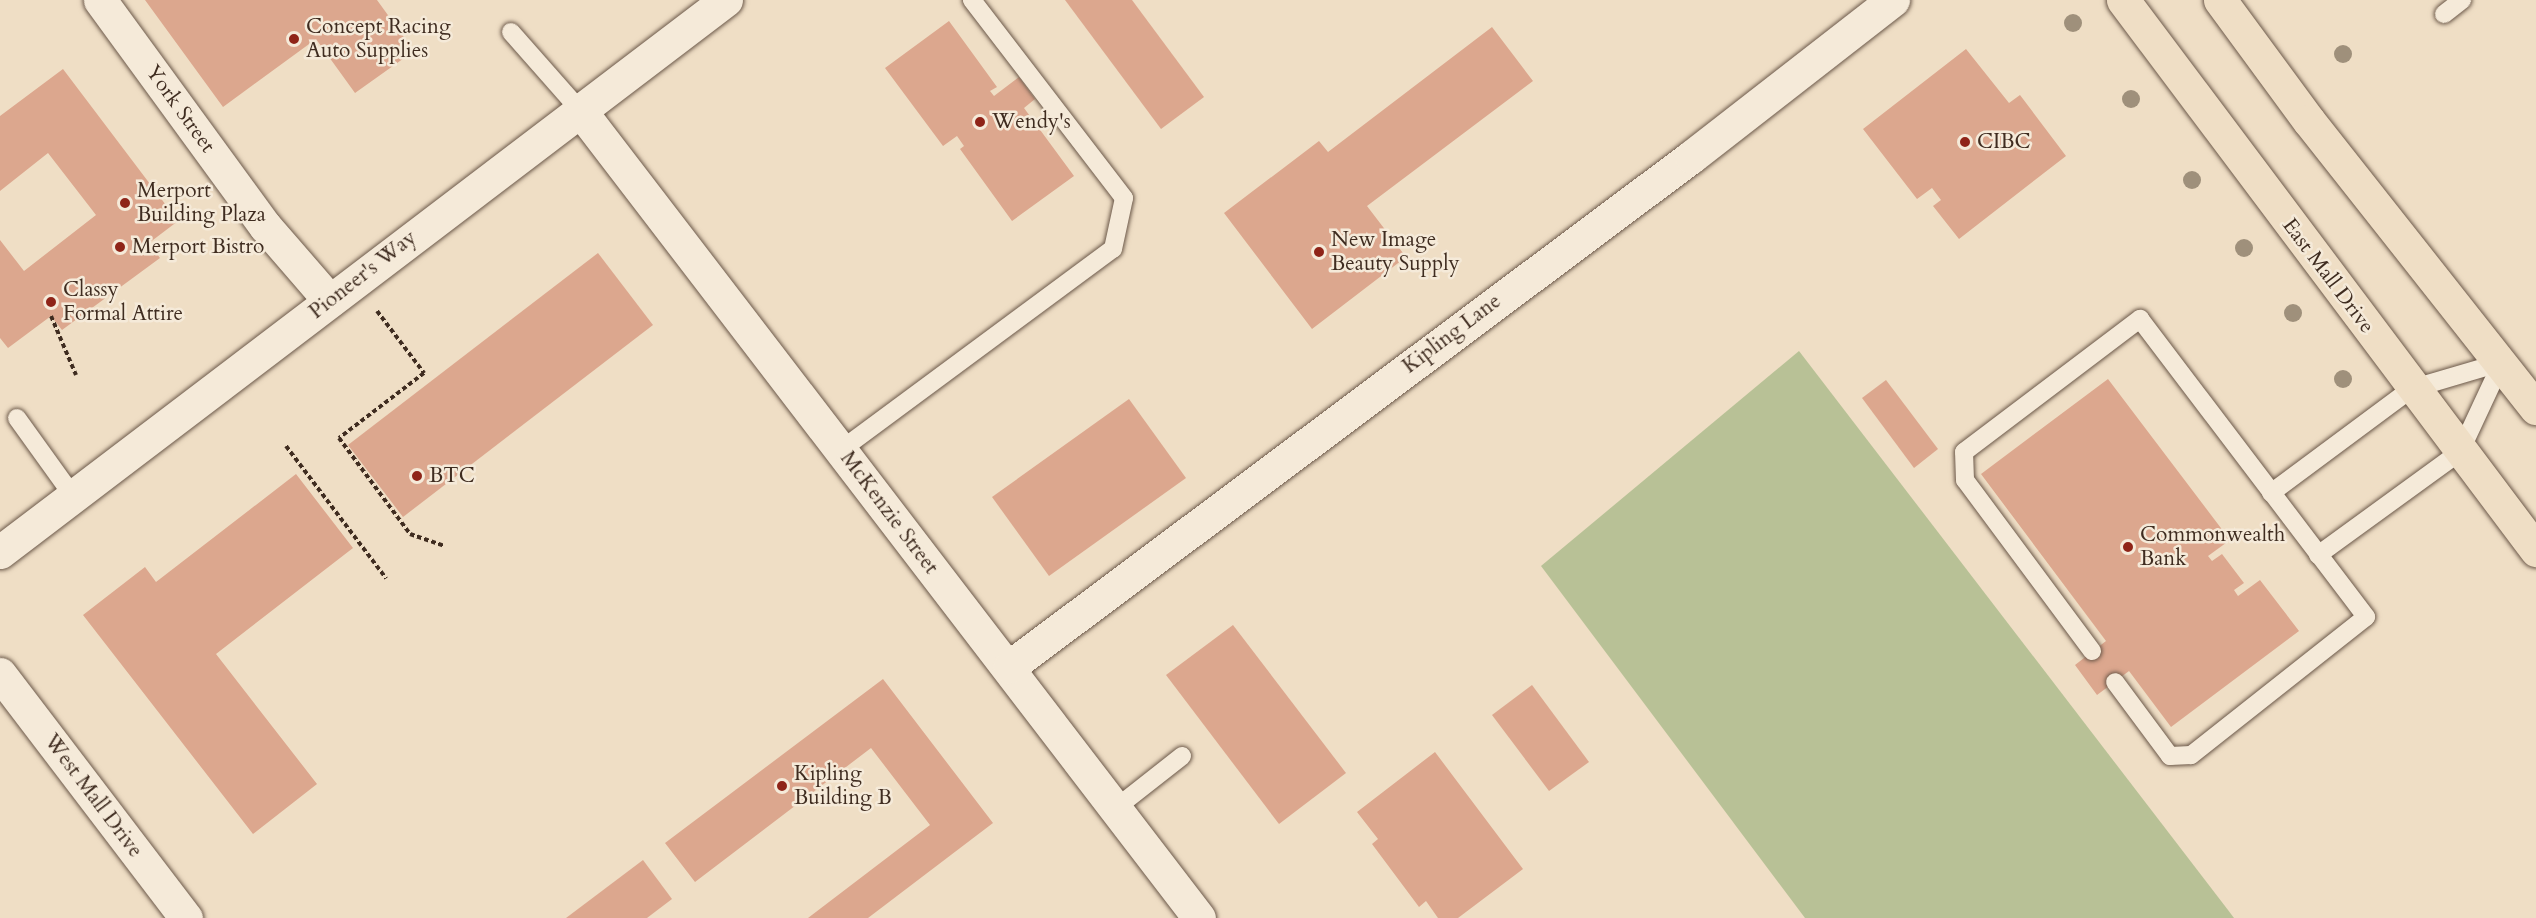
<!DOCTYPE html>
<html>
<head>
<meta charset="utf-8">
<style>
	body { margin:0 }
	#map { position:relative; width:2536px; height:918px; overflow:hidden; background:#efdec5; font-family:Cardo,serif }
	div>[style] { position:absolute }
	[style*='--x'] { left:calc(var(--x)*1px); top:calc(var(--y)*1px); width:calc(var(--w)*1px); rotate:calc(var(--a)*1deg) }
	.green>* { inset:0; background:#b8c196 }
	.building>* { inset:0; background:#dca78e }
	.path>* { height:4px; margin-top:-2px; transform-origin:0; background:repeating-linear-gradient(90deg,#3f2c20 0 4.5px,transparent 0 7.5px) }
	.roads { filter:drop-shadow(0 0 2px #6b5849) drop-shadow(0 0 2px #6b5849) }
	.lane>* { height:18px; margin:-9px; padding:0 9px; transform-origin:9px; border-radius:9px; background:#f5ead9 }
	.street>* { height:33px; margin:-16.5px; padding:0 16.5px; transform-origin:16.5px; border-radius:16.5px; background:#f5ead9 }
	.secondary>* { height:33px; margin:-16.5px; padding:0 16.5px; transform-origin:16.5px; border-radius:16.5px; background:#f5ead9 }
	.primary>* { height:33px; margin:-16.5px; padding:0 16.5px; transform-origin:16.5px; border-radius:16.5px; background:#efdec5 }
	.trees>* { width:18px; height:18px; margin:-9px; border-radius:50%; background:#9f907b }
	.dots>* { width:16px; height:16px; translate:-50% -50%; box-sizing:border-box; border:3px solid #f5ead9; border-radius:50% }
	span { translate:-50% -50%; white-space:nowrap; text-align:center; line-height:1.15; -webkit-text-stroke:5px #f5ead9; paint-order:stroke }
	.poi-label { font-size:21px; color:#3f2c20 }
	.left { translate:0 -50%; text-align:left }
	.street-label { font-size:21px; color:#3f2c20 }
</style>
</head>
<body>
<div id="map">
	<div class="green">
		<div style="clip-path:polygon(1799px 351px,2228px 910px,2234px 918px,1805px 918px,1541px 566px)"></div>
	</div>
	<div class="building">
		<div style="clip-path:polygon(145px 0,377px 0,414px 51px,355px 93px,316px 39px,223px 107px)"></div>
		<div style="clip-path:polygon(1065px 0,1132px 0,1204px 97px,1161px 129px)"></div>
		<div style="clip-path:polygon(949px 21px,997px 87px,990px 91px,994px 96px,1019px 77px,1035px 99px,1024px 108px,1074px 176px,1012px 221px,960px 149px,964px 146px,957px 136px,943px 146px,885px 68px)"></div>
		<div style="clip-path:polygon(1492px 27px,1533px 81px,1367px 206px,1406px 257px,1312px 329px,1224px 213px,1319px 141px,1328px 152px)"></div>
		<div style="clip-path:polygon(1966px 49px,2009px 103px,2020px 95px,2066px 156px,1959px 239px,1933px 206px,1941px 200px,1932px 188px,1917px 199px,1863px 129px)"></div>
		<div style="clip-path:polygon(63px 69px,178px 221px,149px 243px,160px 258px,62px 330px,51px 316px,8px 348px,0 338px,0 240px,24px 271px,96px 215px,48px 153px,0 191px,0 116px)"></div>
		<div style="clip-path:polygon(598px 253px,653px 325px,403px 517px,348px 445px)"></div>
		<div style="clip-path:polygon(2108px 379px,2230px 540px,2208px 556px,2212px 561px,2222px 554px,2244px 583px,2234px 590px,2238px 596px,2260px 580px,2299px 631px,2171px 727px,2129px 671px,2097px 695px,2075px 665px,2106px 641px,1981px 474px)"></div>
		<div style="clip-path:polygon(1886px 380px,1938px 449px,1914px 468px,1862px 398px)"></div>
		<div style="clip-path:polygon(1129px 399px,1186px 478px,1049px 576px,992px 497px)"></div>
		<div style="clip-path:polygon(296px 474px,353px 548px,216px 654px,317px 784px,253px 834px,83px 615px,145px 567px,156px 582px)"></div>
		<div style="clip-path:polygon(1233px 625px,1346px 773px,1279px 824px,1166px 675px)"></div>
		<div style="clip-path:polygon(883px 679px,993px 823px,868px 918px,808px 918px,930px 825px,871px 748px,695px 882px,665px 843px)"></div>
		<div style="clip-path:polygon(1532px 685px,1589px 762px,1549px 791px,1492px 715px)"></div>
		<div style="clip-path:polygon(1435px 752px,1523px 869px,1458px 918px,1438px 918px,1426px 901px,1419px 907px,1372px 844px,1378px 839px,1357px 812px)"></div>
		<div style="clip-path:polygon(643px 860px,672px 899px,647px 918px,566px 918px)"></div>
	</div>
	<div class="path">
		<div style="--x:377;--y:311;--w:78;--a:52.8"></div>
		<div style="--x:424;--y:373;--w:107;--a:142.6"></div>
		<div style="--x:339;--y:438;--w:119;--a:53.5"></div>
		<div style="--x:410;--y:534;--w:37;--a:19"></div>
		<div style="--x:51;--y:316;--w:64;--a:67"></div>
		<div style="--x:286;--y:446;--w:166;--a:52.9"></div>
	</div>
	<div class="roads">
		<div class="lane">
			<div style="--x:2444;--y:14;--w:23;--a:-38"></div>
			<div style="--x:511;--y:32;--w:103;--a:48.6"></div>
			<div style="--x:17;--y:418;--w:96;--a:54.3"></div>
			<div style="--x:841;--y:450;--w:338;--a:-36.5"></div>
			<div style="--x:1113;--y:249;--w:52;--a:-77.8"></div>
			<div style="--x:1124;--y:198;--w:250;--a:-127.5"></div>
			<div style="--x:2271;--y:493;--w:174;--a:-36.6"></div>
			<div style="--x:2411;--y:389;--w:95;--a:-16.5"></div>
			<div style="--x:2318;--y:555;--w:175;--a:-36"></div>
			<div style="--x:2460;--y:452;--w:99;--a:-65"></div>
			<div style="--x:2092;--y:651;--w:213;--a:-126.6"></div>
			<div style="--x:1965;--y:480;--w:28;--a:-92"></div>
			<div style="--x:1964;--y:452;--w:221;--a:-37.1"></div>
			<div style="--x:2140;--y:319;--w:374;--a:52.8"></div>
			<div style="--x:2366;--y:617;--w:223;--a:141.7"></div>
			<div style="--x:2191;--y:755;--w:21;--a:177"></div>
			<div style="--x:2170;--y:756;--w:92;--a:-126.6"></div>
			<div style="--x:1116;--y:808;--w:84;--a:-38.2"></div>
		</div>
		<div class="street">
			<div style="--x:100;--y:0;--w:280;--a:53.9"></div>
			<div style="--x:265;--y:226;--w:99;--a:49.1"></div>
			<div style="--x:579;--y:109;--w:1019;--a:52.53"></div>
			<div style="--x:1009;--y:667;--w:852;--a:-36.79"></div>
			<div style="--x:1691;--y:157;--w:256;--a:-37.9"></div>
		</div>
		<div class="secondary">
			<div style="--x:0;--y:552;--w:912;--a:-37.25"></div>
			<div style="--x:0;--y:674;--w:307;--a:52.7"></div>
		</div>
		<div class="primary">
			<div style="--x:2123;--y:0;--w:688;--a:53.1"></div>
			<div style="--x:2220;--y:0;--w:150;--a:53.7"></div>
			<div style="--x:2309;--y:121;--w:366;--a:51.7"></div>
		</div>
	</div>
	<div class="trees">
		<div style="left:2073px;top:23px"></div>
		<div style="left:2343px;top:54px"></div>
		<div style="left:2131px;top:99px"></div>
		<div style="left:2192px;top:180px"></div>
		<div style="left:2244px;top:248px"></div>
		<div style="left:2293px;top:313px"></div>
		<div style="left:2343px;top:379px"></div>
	</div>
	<div class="dots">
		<div style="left:294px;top:39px;background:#8f2418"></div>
		<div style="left:980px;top:122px;background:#8f2418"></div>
		<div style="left:1965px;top:142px;background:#8f2418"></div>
		<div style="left:125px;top:203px;background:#8f2418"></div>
		<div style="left:120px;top:247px;background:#8f2418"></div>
		<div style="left:1319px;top:252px;background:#8f2418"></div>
		<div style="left:51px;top:302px;background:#8f2418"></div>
		<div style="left:417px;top:476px;background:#8f2418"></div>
		<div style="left:2128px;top:547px;background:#8f2418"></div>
		<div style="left:782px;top:786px;background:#8f2418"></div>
	</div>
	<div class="poi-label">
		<span class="left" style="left:306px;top:39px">Concept Racing<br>Auto Supplies</span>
		<span class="left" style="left:992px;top:122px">Wendy's</span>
		<span class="left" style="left:1977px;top:142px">CIBC</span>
		<span class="left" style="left:137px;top:203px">Merport<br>Building Plaza</span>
		<span class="left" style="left:1331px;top:252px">New Image<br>Beauty Supply</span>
		<span class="left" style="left:132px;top:247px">Merport Bistro</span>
		<span class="left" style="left:63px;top:302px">Classy<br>Formal Attire</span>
		<span class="left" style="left:429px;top:476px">BTC</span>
		<span class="left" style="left:2140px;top:547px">Commonwealth<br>Bank</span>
		<span class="left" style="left:794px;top:786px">Kipling<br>Building B</span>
	</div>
	<div class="street-label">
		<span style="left:180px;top:109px;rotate:54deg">York Street</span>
		<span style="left:363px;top:275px;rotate:-38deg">Pioneer's Way</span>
		<span style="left:2328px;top:276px;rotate:53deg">East Mall Drive</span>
		<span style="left:1452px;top:334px;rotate:-37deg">Kipling Lane</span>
		<span style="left:889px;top:513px;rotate:53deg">McKenzie Street</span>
		<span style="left:93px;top:796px;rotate:53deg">West Mall Drive</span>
	</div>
</div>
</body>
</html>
